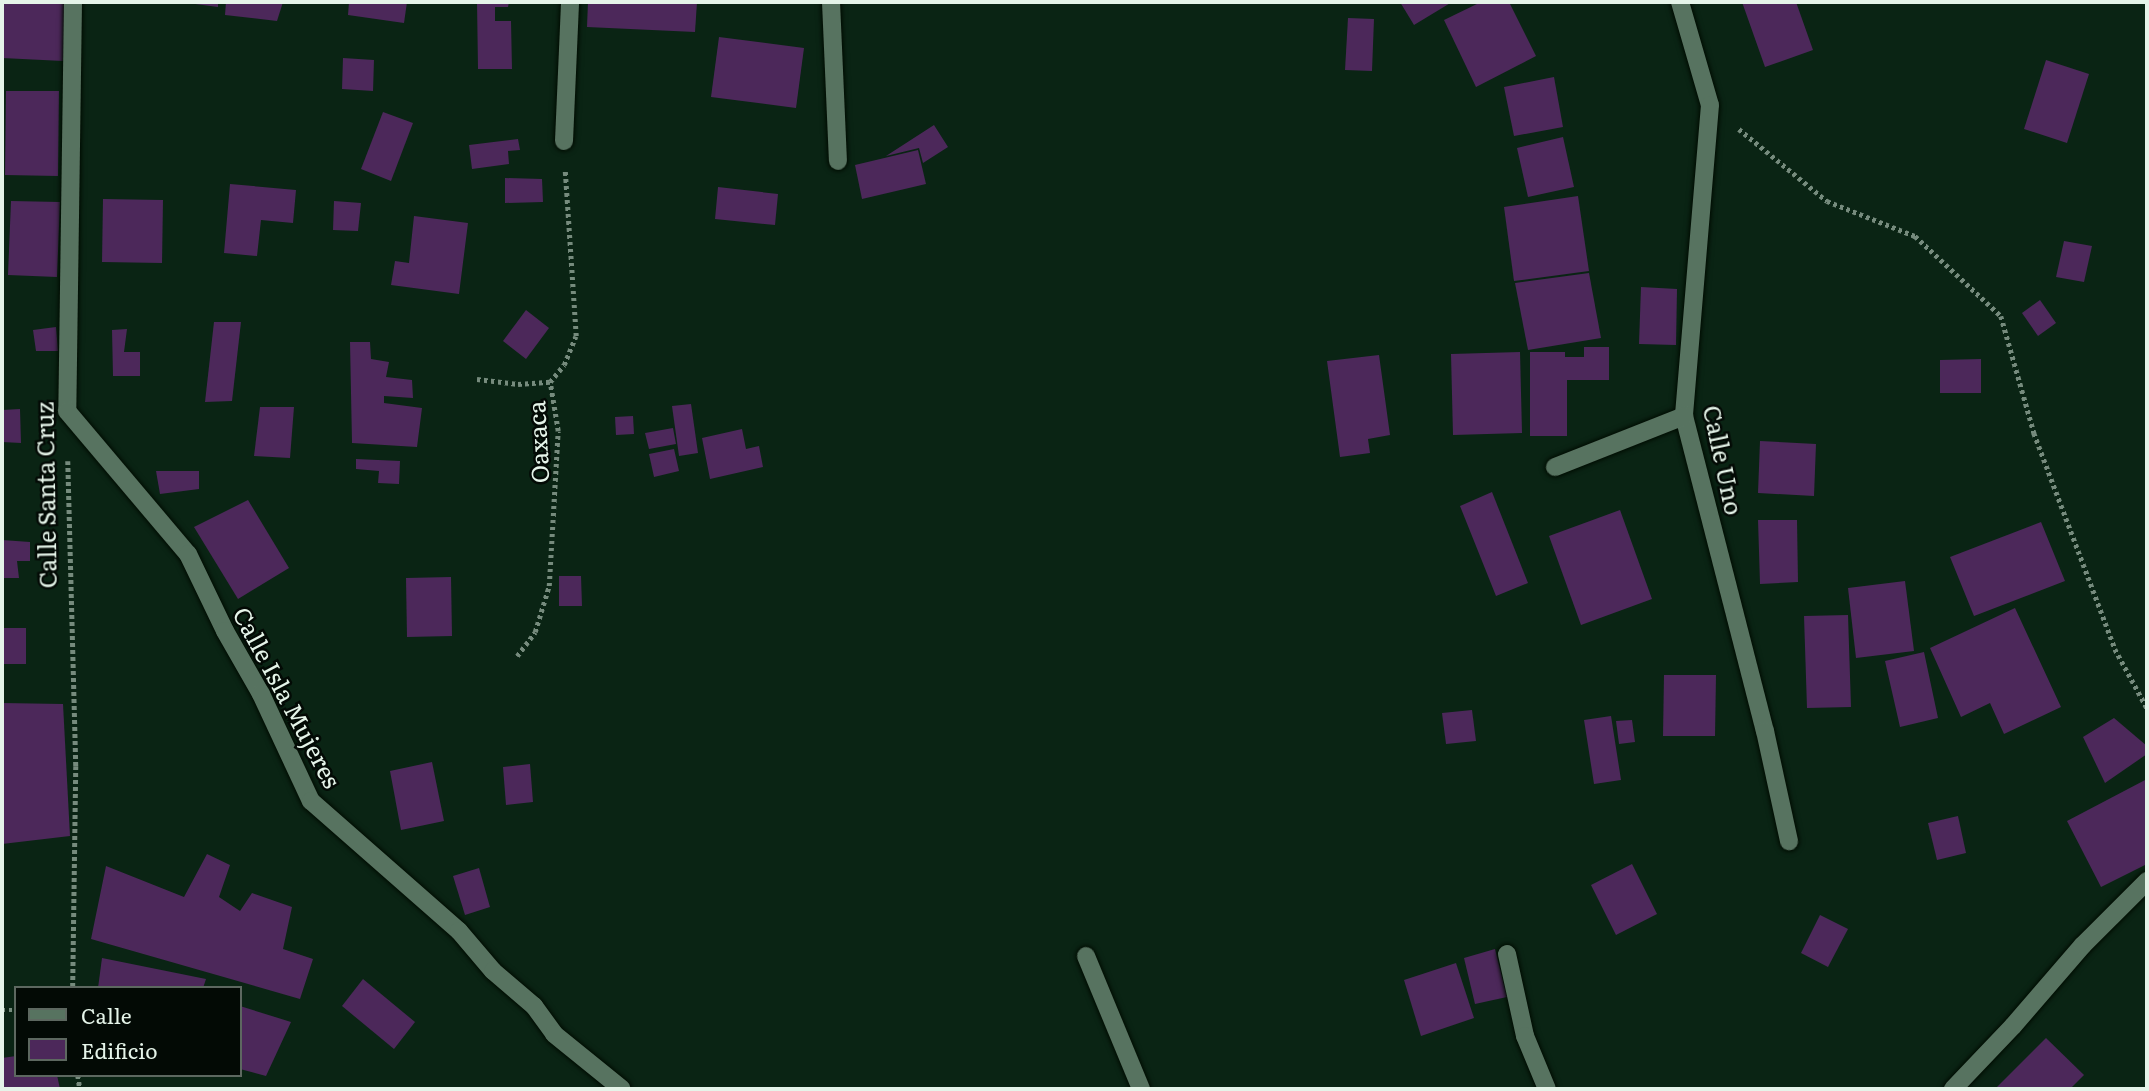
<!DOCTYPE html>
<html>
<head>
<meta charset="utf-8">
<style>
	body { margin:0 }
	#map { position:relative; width:2149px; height:1091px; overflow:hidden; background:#0a2414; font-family:Literata,serif }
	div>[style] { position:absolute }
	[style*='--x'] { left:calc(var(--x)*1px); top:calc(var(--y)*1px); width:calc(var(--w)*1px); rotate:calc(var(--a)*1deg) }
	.building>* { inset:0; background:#4c285a }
	.path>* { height:4.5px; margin-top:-2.25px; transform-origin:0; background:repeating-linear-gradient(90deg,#768b7d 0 3.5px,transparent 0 7px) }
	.roads { filter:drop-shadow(0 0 2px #000c02) drop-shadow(0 0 2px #000c02) }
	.street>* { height:18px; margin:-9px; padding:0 9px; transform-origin:9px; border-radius:9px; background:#577360 }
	span { translate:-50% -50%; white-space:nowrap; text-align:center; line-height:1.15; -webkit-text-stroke:5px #030a05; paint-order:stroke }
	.street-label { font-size:24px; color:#e5f4e9 }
	.frame { position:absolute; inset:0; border:4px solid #e5f4e9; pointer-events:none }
	.legend { position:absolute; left:14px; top:986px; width:228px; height:91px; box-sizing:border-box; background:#030a05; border:2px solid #5d6860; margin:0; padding:9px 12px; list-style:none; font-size:21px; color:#e5f4e9 }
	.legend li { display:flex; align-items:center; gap:14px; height:35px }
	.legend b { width:35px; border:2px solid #5d6860 }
</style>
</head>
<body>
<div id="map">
	<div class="building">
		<div style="clip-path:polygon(2px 2px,67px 2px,63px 61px,2px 58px)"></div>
		<div style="clip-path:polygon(180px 2px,218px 2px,218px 7px)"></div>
		<div style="clip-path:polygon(226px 2px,283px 2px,277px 21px,225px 15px)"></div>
		<div style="clip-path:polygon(349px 2px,407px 2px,404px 23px,348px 15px)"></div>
		<div style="clip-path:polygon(477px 2px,509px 2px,508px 7px,495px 7px,495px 21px,511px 21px,512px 69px,478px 69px)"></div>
		<div style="clip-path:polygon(588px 2px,697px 2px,695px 32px,587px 27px)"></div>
		<div style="clip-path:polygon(1400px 2px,1452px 2px,1414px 25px)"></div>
		<div style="clip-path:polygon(1481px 2px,1509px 2px,1536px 56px,1476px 87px,1444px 20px)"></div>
		<div style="clip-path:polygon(1742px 2px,1796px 2px,1813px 50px,1765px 67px)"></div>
		<div style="clip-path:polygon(1348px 18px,1374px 19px,1372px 71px,1345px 70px)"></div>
		<div style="clip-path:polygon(719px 37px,804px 48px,796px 108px,711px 97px)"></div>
		<div style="clip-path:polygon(343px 58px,374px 60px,373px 91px,342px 89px)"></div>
		<div style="clip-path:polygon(2046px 60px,2089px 74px,2067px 143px,2024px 129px)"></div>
		<div style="clip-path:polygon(1554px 77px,1563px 127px,1514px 136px,1504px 87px)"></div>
		<div style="clip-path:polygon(6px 91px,59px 91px,58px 176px,5px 175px)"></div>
		<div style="clip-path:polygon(383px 112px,413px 123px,391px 181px,361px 169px)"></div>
		<div style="clip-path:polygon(934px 125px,948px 147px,923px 163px,919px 148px,886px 156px)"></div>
		<div style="clip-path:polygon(1563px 137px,1574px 187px,1528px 197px,1517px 148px)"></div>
		<div style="clip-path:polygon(518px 139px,520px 150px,508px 151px,509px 164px,472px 169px,469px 145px)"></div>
		<div style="clip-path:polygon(918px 150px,926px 184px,862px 199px,855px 165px)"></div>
		<div style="clip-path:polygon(505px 178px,542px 179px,543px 202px,505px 203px)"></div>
		<div style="clip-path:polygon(230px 184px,296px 190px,293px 223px,261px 220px,257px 256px,224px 253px)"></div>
		<div style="clip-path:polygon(718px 187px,778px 194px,775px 225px,715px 219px)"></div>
		<div style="clip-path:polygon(1578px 196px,1589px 271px,1514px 281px,1504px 207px)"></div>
		<div style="clip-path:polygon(103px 199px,163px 200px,162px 263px,102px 262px)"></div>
		<div style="clip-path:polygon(11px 201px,60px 202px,57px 277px,8px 275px)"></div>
		<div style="clip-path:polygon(334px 201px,361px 203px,358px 231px,333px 230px)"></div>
		<div style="clip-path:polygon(414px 216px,468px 223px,459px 294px,391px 285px,395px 261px,409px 263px)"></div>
		<div style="clip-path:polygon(2064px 241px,2092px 246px,2084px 282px,2056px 277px)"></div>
		<div style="clip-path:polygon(1589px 273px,1601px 338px,1528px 350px,1515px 283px)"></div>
		<div style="clip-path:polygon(1641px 287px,1677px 289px,1676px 345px,1639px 344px)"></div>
		<div style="clip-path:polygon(2040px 300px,2056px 323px,2038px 336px,2022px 313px)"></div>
		<div style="clip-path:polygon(526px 310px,549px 328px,526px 359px,503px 341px)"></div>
		<div style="clip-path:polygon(214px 322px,241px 322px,232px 401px,205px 402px)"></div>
		<div style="clip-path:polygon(56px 327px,58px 351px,36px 351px,33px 330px)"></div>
		<div style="clip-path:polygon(127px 329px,124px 352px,140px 352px,140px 376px,113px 376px,112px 330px)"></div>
		<div style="clip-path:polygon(350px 342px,370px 342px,371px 359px,389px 362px,386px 377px,412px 380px,413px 398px,384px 396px,384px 403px,422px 408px,417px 447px,352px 443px)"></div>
		<div style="clip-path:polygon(1584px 347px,1609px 347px,1609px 380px,1567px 380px,1567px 436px,1530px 436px,1530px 352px,1565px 352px,1565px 357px,1584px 357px)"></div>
		<div style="clip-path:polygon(1520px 352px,1522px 433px,1453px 435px,1451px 354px)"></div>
		<div style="clip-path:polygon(1379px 355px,1390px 435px,1368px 439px,1370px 453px,1340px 457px,1327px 361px)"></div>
		<div style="clip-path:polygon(1981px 359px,1981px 393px,1940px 393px,1940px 360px)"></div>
		<div style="clip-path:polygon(691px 404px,698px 453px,679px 456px,672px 406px)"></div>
		<div style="clip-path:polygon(260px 407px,294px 407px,290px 458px,254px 456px)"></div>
		<div style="clip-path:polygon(20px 409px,21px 443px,2px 442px,2px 410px)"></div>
		<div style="clip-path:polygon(633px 416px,634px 434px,616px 435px,615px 417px)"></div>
		<div style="clip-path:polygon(673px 428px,676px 444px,649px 449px,645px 433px)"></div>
		<div style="clip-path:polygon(742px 429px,746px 449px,759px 446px,763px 467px,710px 479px,702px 438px)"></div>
		<div style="clip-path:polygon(1760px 441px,1816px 444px,1814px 496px,1758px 493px)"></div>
		<div style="clip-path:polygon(674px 449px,679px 471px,654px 477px,649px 454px)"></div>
		<div style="clip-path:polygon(356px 459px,400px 461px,399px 484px,378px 483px,379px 471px,356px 469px)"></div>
		<div style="clip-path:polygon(156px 471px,199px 471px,199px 489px,160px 494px)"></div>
		<div style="clip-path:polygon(1492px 492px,1528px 583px,1496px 596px,1460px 506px)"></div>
		<div style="clip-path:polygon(248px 500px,289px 568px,238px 599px,194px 527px)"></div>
		<div style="clip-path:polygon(1620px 510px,1652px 599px,1581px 625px,1549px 536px)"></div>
		<div style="clip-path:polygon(1758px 520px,1797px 520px,1798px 582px,1760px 584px)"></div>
		<div style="clip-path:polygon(2041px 522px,2065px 581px,1974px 616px,1950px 557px)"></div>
		<div style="clip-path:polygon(2px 540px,30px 542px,30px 561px,17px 561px,19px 578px,2px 578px)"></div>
		<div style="clip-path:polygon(559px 576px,581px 576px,582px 606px,559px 606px)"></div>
		<div style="clip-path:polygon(451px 577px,452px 636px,407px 637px,406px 578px)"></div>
		<div style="clip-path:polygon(1905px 581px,1914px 651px,1856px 658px,1848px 588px)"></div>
		<div style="clip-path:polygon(2015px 608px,2061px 707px,2004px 734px,1990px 703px,1961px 717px,1930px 648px)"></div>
		<div style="clip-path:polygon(1848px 615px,1851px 707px,1807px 708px,1804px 616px)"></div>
		<div style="clip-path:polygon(2px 628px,26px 628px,26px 664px,2px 664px)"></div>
		<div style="clip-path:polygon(1924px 652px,1938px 718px,1900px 727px,1885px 661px)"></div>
		<div style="clip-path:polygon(1664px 675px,1716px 675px,1715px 736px,1663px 736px)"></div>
		<div style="clip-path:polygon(2px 703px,63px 704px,70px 836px,2px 844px)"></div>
		<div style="clip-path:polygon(1472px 710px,1476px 741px,1446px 744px,1442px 713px)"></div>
		<div style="clip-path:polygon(1611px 716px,1621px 780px,1594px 784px,1584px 720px)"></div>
		<div style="clip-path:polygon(2114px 718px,2147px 746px,2147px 754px,2105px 783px,2083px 737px)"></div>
		<div style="clip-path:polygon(1632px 720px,1635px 742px,1619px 744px,1616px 721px)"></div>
		<div style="clip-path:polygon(432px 762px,444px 821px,401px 830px,390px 771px)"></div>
		<div style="clip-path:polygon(530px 764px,533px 802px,506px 805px,503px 767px)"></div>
		<div style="clip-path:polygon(2147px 779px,2147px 864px,2101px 887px,2067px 821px)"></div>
		<div style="clip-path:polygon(1958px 816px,1966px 853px,1937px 860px,1928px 823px)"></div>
		<div style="clip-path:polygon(207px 854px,230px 865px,219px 897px,240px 911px,252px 893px,292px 907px,283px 949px,313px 959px,300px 999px,91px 939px,106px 866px,184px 897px)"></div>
		<div style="clip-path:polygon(1632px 864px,1657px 914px,1616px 935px,1591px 885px)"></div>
		<div style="clip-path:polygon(479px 868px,490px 907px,465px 915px,453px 876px)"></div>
		<div style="clip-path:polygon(1820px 915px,1848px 929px,1828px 967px,1801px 953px)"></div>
		<div style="clip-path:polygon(1495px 949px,1507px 997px,1475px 1004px,1464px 958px)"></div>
		<div style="clip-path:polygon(102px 958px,206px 979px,203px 988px,98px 988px)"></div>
		<div style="clip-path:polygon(1456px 963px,1474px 1018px,1421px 1036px,1404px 980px)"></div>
		<div style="clip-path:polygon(363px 979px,415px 1022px,394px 1049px,342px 1006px)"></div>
		<div style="clip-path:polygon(240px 1006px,291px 1022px,266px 1076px,240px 1069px)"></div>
		<div style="clip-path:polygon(2046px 1038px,2084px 1075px,2070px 1089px,1995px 1089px)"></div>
		<div style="clip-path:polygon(16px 1056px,16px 1075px,57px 1075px,60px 1089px,2px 1089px,2px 1058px)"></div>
	</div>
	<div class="path">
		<div style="--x:1739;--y:129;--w:114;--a:39.3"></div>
		<div style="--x:1827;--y:201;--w:95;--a:21.7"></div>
		<div style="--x:1915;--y:236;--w:117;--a:42.9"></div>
		<div style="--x:2001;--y:316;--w:122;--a:74.2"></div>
		<div style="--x:2034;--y:433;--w:231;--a:69.4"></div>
		<div style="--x:2115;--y:649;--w:67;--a:61.5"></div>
		<div style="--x:477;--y:379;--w:41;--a:7"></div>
		<div style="--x:518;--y:384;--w:32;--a:-4"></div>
		<div style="--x:68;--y:461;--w:305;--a:88.5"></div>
		<div style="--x:76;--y:766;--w:222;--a:90.8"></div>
		<div style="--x:517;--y:656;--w:30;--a:-53"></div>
		<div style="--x:535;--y:632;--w:48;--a:-73.1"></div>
		<div style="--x:549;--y:586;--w:155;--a:-86.7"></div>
		<div style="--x:558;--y:431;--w:50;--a:-99.3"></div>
		<div style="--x:550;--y:382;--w:22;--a:-51"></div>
		<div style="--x:564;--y:365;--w:31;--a:-68"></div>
		<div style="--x:576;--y:336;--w:167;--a:-93.8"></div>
		<div style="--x:2;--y:1010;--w:14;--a:0"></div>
		<div style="--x:78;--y:1075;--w:14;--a:82"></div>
	</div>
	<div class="roads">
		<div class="street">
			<div style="--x:73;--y:2;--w:409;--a:90.8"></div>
			<div style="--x:67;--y:411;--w:187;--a:49.8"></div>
			<div style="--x:188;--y:554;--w:85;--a:64.3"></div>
			<div style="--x:225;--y:631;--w:73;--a:60.3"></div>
			<div style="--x:261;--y:694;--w:118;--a:65"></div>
			<div style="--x:311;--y:801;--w:197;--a:41.3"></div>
			<div style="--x:459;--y:931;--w:52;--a:49.6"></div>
			<div style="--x:493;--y:971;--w:54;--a:40.5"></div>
			<div style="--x:534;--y:1006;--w:34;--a:54"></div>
			<div style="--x:554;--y:1034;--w:87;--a:39"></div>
			<div style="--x:831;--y:2;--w:159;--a:87.5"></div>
			<div style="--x:1680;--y:2;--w:107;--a:73.8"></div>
			<div style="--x:1710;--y:105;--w:312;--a:94.8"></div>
			<div style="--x:1684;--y:416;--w:325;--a:75.6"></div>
			<div style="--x:1765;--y:731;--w:113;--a:77.7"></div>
			<div style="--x:564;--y:141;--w:139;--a:-87.5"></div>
			<div style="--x:1555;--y:467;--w:139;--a:-21.6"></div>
			<div style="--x:1507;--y:954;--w:84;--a:77.6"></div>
			<div style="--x:1525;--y:1036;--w:57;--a:67.5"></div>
			<div style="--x:1086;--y:956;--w:144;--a:67.5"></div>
			<div style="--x:1953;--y:1089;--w:87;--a:-46.4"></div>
			<div style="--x:2013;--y:1026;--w:107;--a:-49.2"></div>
			<div style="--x:2083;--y:945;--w:91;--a:-45"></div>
		</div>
	</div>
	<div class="street-label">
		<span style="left:537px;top:442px;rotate:-93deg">Oaxaca</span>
		<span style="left:1724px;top:460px;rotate:78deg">Calle Uno</span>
		<span style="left:45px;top:495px;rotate:-91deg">Calle Santa Cruz</span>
		<span style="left:288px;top:697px;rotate:62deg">Calle Isla Mujeres</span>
	</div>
	<div class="frame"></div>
	<ul class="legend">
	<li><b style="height:9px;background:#577360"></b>Calle</li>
	<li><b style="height:19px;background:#4c285a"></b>Edificio</li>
	</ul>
</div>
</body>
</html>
